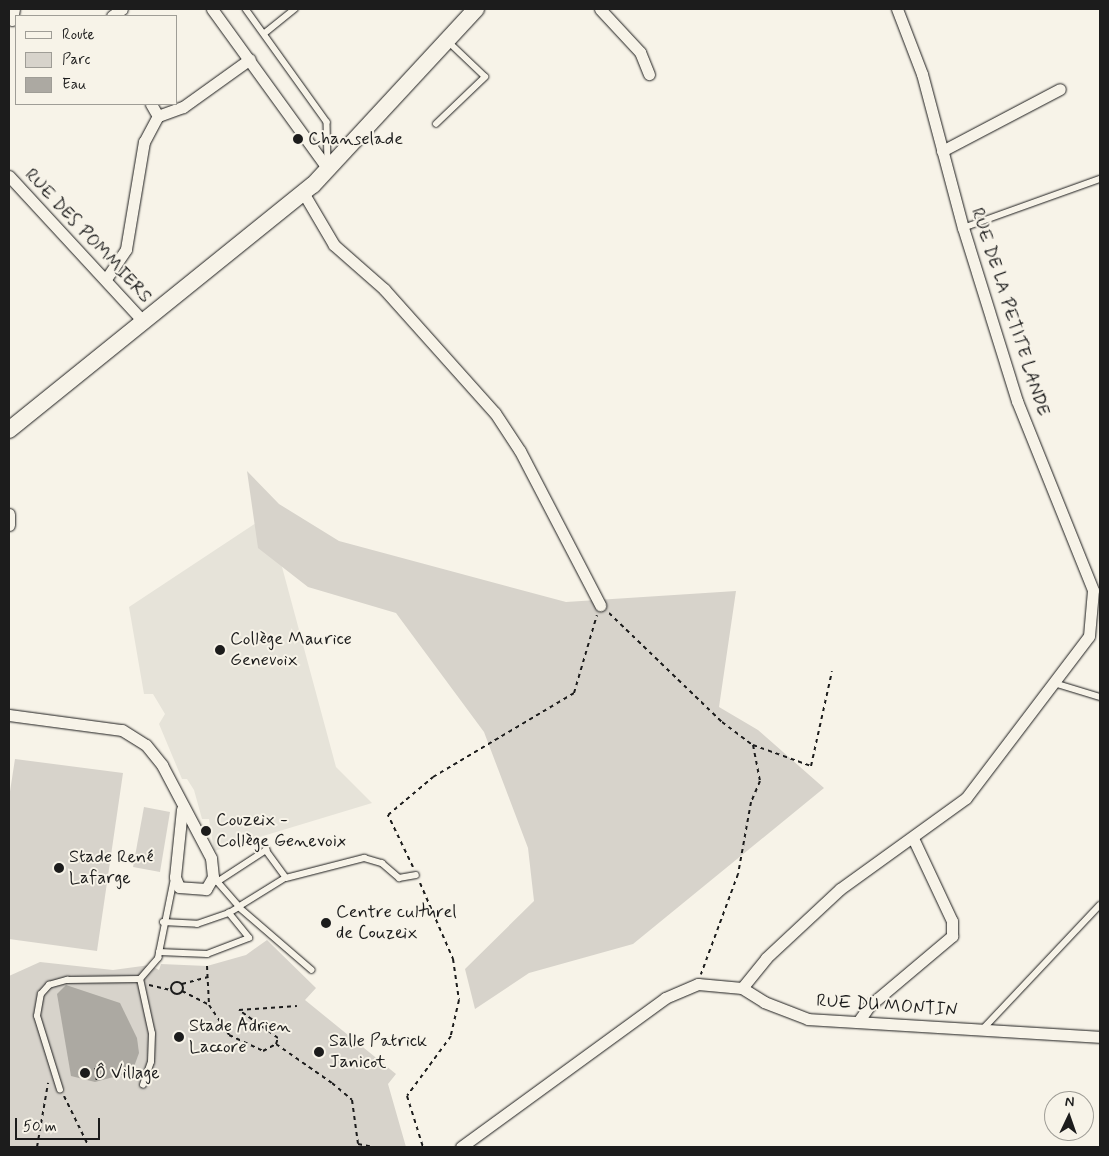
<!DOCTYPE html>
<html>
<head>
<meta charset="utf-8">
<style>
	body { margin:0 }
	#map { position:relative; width:1109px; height:1156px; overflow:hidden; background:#f7f3e8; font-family:Mynerve,sans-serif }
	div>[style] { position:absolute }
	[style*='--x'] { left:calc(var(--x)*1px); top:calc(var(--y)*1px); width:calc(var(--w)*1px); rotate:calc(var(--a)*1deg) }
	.built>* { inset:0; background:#e6e3d9 }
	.green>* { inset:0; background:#d7d3cb }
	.water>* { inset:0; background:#aca9a2 }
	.path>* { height:2px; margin-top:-1px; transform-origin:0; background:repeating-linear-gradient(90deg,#1c1c1c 0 4px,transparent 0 8px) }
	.path>.ring { margin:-1px; padding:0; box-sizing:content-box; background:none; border:2px solid #1c1c1c; border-radius:50% }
	.roads { filter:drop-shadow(0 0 1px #1c1c1c) drop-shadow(0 0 1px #1c1c1c) }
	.lane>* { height:5.5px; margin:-2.75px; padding:0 2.75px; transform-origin:2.75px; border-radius:2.75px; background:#f7f3e8 }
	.street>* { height:11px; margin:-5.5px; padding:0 5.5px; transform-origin:5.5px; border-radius:5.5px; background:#f7f3e8 }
	.secondary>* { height:16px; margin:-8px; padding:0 8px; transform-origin:8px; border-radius:8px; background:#f7f3e8 }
	.dots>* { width:14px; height:14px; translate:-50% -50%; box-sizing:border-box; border:2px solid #f7f3e8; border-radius:50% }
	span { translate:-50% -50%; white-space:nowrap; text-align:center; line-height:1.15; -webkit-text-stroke:4px #f7f3e8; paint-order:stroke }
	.poi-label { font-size:18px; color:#1c1c1c }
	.left { translate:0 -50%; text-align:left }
	.street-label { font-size:18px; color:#1c1c1c }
	.frame { position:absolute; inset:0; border:10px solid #1c1c1c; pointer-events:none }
	.legend { position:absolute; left:15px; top:15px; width:162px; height:90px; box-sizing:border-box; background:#f7f3e8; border:1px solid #9f9d96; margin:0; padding:6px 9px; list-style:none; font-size:15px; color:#1c1c1c }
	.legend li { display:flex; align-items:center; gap:10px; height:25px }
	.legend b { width:25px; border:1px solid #9f9d96 }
	.north { position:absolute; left:1044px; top:1091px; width:50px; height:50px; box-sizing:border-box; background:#f7f3e8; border:1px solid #9f9d96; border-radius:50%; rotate:3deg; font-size:14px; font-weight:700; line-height:20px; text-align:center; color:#1c1c1c }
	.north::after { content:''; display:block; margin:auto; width:18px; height:22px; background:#1c1c1c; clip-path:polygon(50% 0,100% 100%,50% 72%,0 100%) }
	.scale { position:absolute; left:15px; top:1118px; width:85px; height:22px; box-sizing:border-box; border:2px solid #1c1c1c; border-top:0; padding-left:6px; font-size:15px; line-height:18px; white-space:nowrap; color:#1c1c1c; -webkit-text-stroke:4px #f7f3e8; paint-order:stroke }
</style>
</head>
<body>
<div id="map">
	<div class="built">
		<div style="clip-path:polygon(268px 515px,336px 767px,372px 803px,214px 851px,209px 819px,202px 819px,194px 790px,187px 779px,182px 779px,159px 724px,165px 714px,153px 694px,144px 694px,129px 607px)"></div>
	</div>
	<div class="green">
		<div style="clip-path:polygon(247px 471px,279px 504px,339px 541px,566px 602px,736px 591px,719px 707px,758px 730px,824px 788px,633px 944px,529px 973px,475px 1009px,465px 969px,534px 901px,528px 848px,484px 732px,396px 613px,308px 587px,258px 548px)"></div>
		<div style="clip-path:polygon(15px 759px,123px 773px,97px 951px,9px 939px,9px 798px)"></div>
		<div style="clip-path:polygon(144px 807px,170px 812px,160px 872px,133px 867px)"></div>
		<div style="clip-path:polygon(267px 940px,316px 988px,305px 1000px,396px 1074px,388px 1084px,406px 1147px,9px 1147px,9px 976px,40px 962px,113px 970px,150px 965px,159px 970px,161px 964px,207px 966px,246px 955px)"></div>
	</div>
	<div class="water">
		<div style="clip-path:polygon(66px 985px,120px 1003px,137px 1038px,139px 1053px,132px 1072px,95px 1082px,71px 1076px,57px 994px)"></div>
	</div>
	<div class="path">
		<div style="--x:609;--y:613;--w:157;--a:44"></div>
		<div style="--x:722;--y:722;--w:39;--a:37"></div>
		<div style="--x:753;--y:745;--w:37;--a:79"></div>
		<div style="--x:760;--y:781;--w:23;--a:113"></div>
		<div style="--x:751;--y:802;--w:73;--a:100.2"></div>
		<div style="--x:738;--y:874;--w:107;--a:110.3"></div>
		<div style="--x:753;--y:745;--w:62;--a:19.9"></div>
		<div style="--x:811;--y:766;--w:97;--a:-77.5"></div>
		<div style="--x:413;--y:867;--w:58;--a:-115.7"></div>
		<div style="--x:388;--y:815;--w:59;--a:-40.2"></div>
		<div style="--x:433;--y:777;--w:164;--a:-30.8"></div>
		<div style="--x:574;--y:693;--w:81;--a:-73.6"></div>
		<div style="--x:420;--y:883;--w:83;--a:66.5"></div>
		<div style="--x:453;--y:959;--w:41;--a:81.7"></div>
		<div style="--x:459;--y:1000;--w:37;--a:103"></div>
		<div style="--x:451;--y:1036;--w:74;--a:126.3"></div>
		<div style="--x:407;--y:1096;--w:53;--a:72.6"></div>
		<div style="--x:207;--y:966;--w:39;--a:87"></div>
		<div style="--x:209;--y:1005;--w:36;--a:56"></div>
		<div style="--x:229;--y:1035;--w:38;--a:25"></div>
		<div style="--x:263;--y:1051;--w:15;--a:-28"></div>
		<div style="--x:276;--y:1044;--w:68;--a:34.9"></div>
		<div style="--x:332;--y:1083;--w:26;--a:40"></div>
		<div style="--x:352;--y:1100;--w:44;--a:82.2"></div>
		<div style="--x:358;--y:1144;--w:16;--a:11"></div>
		<div class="ring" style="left:171px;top:982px;width:10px;height:10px"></div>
		<div style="--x:182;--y:984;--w:27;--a:-15"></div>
		<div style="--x:149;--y:985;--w:23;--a:13"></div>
		<div style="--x:182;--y:991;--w:30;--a:27"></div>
		<div style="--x:276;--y:1044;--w:6;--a:-72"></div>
		<div style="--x:278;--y:1038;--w:48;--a:-144.3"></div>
		<div style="--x:239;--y:1010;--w:58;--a:-3.9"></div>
		<div style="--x:95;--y:1068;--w:14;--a:82"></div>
		<div style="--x:64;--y:1096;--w:57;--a:63.9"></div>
		<div style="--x:37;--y:1147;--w:65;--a:-80.2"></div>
	</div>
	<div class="roads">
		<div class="lane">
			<div style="--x:246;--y:9;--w:139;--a:54.4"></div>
			<div style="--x:327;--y:122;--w:41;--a:88.6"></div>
			<div style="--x:265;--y:33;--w:38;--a:-39"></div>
			<div style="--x:436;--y:124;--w:68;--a:-43.8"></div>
			<div style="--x:485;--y:77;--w:52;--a:-136.5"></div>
			<div style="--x:963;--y:228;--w:145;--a:-19.7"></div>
			<div style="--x:1054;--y:683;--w:48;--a:16.9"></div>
			<div style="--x:286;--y:878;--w:81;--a:-14.4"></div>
			<div style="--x:364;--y:858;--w:19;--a:16"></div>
			<div style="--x:382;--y:863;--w:23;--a:41"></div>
			<div style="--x:399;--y:878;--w:17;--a:-10"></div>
			<div style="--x:217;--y:882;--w:59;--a:-33.1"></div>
			<div style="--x:266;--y:850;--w:34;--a:54"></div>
			<div style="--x:286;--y:878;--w:55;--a:148.3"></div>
			<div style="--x:239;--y:907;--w:96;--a:40.8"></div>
			<div style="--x:163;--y:922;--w:34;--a:3"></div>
			<div style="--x:197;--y:924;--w:34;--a:-19"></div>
			<div style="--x:159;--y:952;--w:48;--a:2.4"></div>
			<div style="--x:207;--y:954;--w:45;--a:-20.9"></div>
			<div style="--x:249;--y:938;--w:32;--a:-129"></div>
			<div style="--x:229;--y:913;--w:12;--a:-31"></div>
			<div style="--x:239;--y:907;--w:37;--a:-131"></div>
			<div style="--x:983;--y:1029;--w:170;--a:-46.7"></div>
			<div style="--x:143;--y:1085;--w:24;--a:-71"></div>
			<div style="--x:151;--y:1062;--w:28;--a:-88"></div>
			<div style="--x:152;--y:1034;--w:56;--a:-102.3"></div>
			<div style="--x:140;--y:979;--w:28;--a:-49"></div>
			<div style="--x:158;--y:958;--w:81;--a:-78.6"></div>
			<div style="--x:60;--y:1090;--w:77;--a:-107.3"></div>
			<div style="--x:37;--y:1016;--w:22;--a:-80"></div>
			<div style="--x:41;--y:994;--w:12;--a:-48"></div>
			<div style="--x:49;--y:985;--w:19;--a:-16"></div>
			<div style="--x:67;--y:980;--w:73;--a:-0.8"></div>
		</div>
		<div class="street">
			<div style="--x:212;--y:9;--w:198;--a:54.1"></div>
			<div style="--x:600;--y:9;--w:59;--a:47.1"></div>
			<div style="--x:640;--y:52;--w:24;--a:68"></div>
			<div style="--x:112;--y:16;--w:12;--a:-35"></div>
			<div style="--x:12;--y:20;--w:11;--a:-80"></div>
			<div style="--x:151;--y:104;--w:14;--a:60"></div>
			<div style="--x:942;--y:151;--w:133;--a:-27.7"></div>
			<div style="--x:9;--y:176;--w:195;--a:47.3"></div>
			<div style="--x:304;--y:194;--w:59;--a:59.5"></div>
			<div style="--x:334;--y:245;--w:67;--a:41.3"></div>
			<div style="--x:384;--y:289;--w:166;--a:48.2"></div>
			<div style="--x:495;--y:413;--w:45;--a:56.7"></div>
			<div style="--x:520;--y:451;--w:174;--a:62.5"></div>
			<div style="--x:106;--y:279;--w:36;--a:-56"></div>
			<div style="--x:126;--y:249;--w:109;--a:-80.5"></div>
			<div style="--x:144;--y:142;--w:30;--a:-62"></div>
			<div style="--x:158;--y:116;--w:27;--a:-20"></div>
			<div style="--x:183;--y:107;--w:82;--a:-35.6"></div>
			<div style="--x:9;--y:514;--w:11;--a:90"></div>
			<div style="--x:9;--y:715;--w:114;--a:7.6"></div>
			<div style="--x:122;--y:730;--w:28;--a:32"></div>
			<div style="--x:146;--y:745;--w:26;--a:51"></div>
			<div style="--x:162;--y:765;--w:105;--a:62.2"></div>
			<div style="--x:211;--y:858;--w:19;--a:84"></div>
			<div style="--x:213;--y:877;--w:14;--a:120"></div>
			<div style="--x:206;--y:889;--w:27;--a:-176"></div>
			<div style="--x:179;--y:887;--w:11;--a:-112"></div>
			<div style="--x:175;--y:877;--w:68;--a:-84.1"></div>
			<div style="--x:742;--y:988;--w:38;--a:-51"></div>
			<div style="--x:766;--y:958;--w:101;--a:-43"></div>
			<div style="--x:840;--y:889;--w:155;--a:-35.8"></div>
			<div style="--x:966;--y:798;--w:203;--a:-52.8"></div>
			<div style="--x:1089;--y:636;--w:46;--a:-85"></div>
			<div style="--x:1093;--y:590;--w:204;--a:-111.9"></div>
			<div style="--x:1017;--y:401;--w:181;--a:-107.3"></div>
			<div style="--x:963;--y:228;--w:159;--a:-104.9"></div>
			<div style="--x:922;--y:74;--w:70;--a:-111"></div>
			<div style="--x:858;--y:1022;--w:19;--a:-55"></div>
			<div style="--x:869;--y:1006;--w:109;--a:-40.1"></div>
			<div style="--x:952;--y:936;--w:15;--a:-90"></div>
			<div style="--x:952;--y:921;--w:92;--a:-115.2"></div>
			<div style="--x:461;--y:1147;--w:253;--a:-36.1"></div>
			<div style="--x:665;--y:998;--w:36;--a:-23"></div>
			<div style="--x:698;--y:984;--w:44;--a:5.2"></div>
			<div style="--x:742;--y:988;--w:26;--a:32"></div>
			<div style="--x:764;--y:1002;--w:47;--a:21.1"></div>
			<div style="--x:808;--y:1019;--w:293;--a:3.5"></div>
		</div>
		<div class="secondary">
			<div style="--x:9;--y:430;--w:390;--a:-38.9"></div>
			<div style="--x:313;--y:185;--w:240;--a:-47.2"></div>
		</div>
	</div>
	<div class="dots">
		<div style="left:298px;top:139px;background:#1c1c1c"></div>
		<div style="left:220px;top:650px;background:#1c1c1c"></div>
		<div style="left:206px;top:831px;background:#1c1c1c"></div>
		<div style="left:59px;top:868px;background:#1c1c1c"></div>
		<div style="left:326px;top:923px;background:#1c1c1c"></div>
		<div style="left:179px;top:1037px;background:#1c1c1c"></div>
		<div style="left:319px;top:1052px;background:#1c1c1c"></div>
		<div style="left:85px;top:1073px;background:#1c1c1c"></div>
	</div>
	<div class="poi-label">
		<span class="left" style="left:308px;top:139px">Chanselade</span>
		<span class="left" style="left:230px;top:650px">Collège Maurice<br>Genevoix</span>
		<span class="left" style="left:216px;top:831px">Couzeix -<br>Collège Genevoix</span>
		<span class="left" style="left:69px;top:868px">Stade René<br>Lafarge</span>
		<span class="left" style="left:336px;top:923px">Centre culturel<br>de Couzeix</span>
		<span class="left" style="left:189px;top:1037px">Stade Adrien<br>Laccore</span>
		<span class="left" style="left:329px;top:1052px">Salle Patrick<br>Janicot</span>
		<span class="left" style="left:95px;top:1073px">Ô Village</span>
	</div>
	<div class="street-label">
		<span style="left:88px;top:236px;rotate:47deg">RUE DES POMMIERS</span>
		<span style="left:1010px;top:312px;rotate:72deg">RUE DE LA PETITE LANDE</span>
		<span style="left:887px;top:1006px;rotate:4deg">RUE DU MONTIN</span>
	</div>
	<div class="frame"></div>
	<ul class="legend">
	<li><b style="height:6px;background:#f7f3e8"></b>Route</li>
	<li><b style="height:14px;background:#d7d3cb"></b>Parc</li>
	<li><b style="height:14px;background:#aca9a2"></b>Eau</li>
	</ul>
	<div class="north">N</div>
	<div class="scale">50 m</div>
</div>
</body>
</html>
